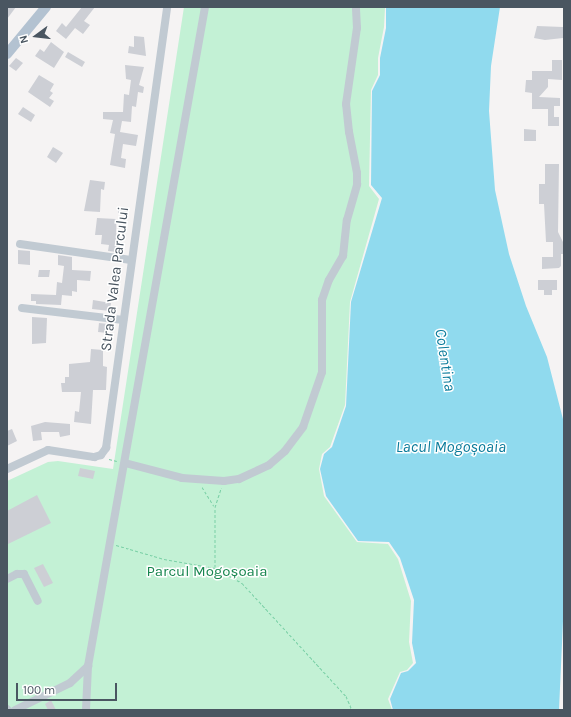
<!DOCTYPE html>
<html>
<head>
<meta charset="utf-8">
<style>
	body { margin:0 }
	#map { position:relative; width:571px; height:717px; overflow:hidden; background:#f5f3f3; font-family:Karla,sans-serif }
	div>[style] { position:absolute }
	[style*='--x'] { left:calc(var(--x)*1px); top:calc(var(--y)*1px); width:calc(var(--w)*1px); rotate:calc(var(--a)*1deg) }
	.green>* { inset:0; background:#c3f1d5 }
	.water>* { inset:0; background:#90daee }
	.building>* { inset:0; background:#cdcfd5 }
	.path>* { height:1px; margin-top:-0.5px; transform-origin:0; background:repeating-linear-gradient(90deg,#7ad0a6 0 3px,transparent 0 5px) }
	.minor>* { height:8px; margin:-4px; padding:0 4px; transform-origin:4px; border-radius:4px; background:#c1cad2 }
	.major>* { height:10px; margin:-5px; padding:0 5px; transform-origin:5px; border-radius:5px; background:#b3c2d1 }
	span { translate:-50% -50%; white-space:nowrap; text-align:center; line-height:1.15; -webkit-text-stroke:3px #fff; paint-order:stroke }
	.street-label { font-size:15px; color:#4a5661 }
	.park-label { font-size:15px; color:#17864f }
	.water-label { font-size:16px; color:#0c7c9b; font-style:italic }
	.frame { position:absolute; inset:0; border:8px solid #4a5661; pointer-events:none }
	.north { position:absolute; left:16px; top:16px; width:40px; height:40px; -webkit-text-stroke:3px #fff; paint-order:stroke; rotate:255deg; font-size:11px; font-weight:700; line-height:16px; text-align:center; color:#4a5661 }
	.north::after { content:''; display:block; margin:auto; width:14px; height:18px; background:#4a5661; clip-path:polygon(50% 0,100% 100%,50% 72%,0 100%) }
	.scale { position:absolute; left:16px; top:683px; width:101px; height:18px; box-sizing:border-box; border:2px solid #4a5661; border-top:0; padding-left:5px; font-size:12px; line-height:14px; white-space:nowrap; color:#4a5661; -webkit-text-stroke:3px #fff; paint-order:stroke }
</style>
</head>
<body>
<div id="map">
	<div class="green">
		<div style="clip-path:polygon(184px 7px,385px 8px,384px 27px,378px 58px,378px 75px,371px 90px,369px 186px,379px 199px,350px 302px,345px 405px,330px 447px,322px 454px,319px 469px,324px 496px,357px 542px,388px 544px,398px 559px,411px 601px,409px 642px,413px 663px,407px 670px,400px 672px,388px 699px,392px 710px,7px 710px,7px 481px,48px 462px,58px 461px,113px 469px)"></div>
	</div>
	<div class="water">
		<div style="clip-path:polygon(386px 7px,500px 7px,491px 66px,489px 111px,495px 190px,509px 254px,526px 306px,547px 357px,564px 423px,564px 599px,559px 710px,393px 710px,390px 699px,401px 673px,408px 671px,416px 663px,412px 643px,414px 600px,400px 558px,389px 542px,358px 541px,326px 496px,320px 469px,324px 454px,332px 447px,346px 406px,351px 302px,382px 198px,371px 185px,372px 91px,380px 75px,380px 58px,386px 28px)"></div>
	</div>
	<div class="building">
		<div style="clip-path:polygon(7px 7px,16px 7px,7px 19px)"></div>
		<div style="clip-path:polygon(82px 7px,95px 7px,84px 21px,90px 25px,83px 34px,75px 28px,66px 39px,56px 31px,62px 23px,66px 27px)"></div>
		<div style="clip-path:polygon(537px 26px,563px 27px,563px 38px,545px 40px,534px 38px)"></div>
		<div style="clip-path:polygon(134px 36px,144px 37px,146px 56px,128px 53px,129px 46px,134px 47px)"></div>
		<div style="clip-path:polygon(51px 42px,64px 52px,54px 68px,35px 56px,40px 49px,44px 52px)"></div>
		<div style="clip-path:polygon(68px 52px,85px 62px,82px 67px,65px 57px)"></div>
		<div style="clip-path:polygon(16px 58px,23px 63px,16px 71px,9px 66px)"></div>
		<div style="clip-path:polygon(552px 60px,562px 60px,562px 80px,548px 79px,548px 87px,539px 97px,560px 98px,560px 106px,554px 106px,554px 117px,559px 117px,559px 126px,548px 126px,548px 109px,532px 109px,532px 93px,525px 92px,526px 80px,532px 80px,532px 71px,552px 71px)"></div>
		<div style="clip-path:polygon(125px 65px,144px 67px,139px 85px,144px 87px,143px 93px,138px 92px,136px 107px,132px 106px,131px 122px,122px 121px,120px 132px,138px 135px,136px 146px,123px 144px,121px 158px,126px 159px,125px 168px,110px 165px,115px 134px,110px 133px,113px 120px,103px 119px,103px 112px,123px 112px,124px 94px,129px 95px,131px 80px,126px 79px)"></div>
		<div style="clip-path:polygon(39px 75px,54px 84px,50px 91px,53px 93px,49px 98px,54px 101px,50px 107px,28px 92px)"></div>
		<div style="clip-path:polygon(23px 107px,35px 115px,31px 122px,18px 114px)"></div>
		<div style="clip-path:polygon(524px 129px,536px 130px,536px 141px,524px 141px)"></div>
		<div style="clip-path:polygon(53px 147px,63px 153px,56px 163px,47px 157px)"></div>
		<div style="clip-path:polygon(545px 164px,559px 164px,558px 232px,564px 244px,564px 254px,561px 254px,561px 266px,559px 268px,542px 269px,542px 257px,553px 257px,553px 242px,546px 242px,544px 204px,539px 204px,539px 184px,545px 184px)"></div>
		<div style="clip-path:polygon(90px 180px,105px 182px,104px 190px,101px 189px,100px 212px,84px 211px)"></div>
		<div style="clip-path:polygon(119px 207px,129px 208px,128px 214px,118px 213px)"></div>
		<div style="clip-path:polygon(97px 218px,116px 219px,117px 252px,108px 251px,109px 245px,101px 244px,102px 235px,95px 235px)"></div>
		<div style="clip-path:polygon(18px 250px,30px 251px,30px 265px,18px 264px)"></div>
		<div style="clip-path:polygon(58px 255px,72px 257px,72px 270px,91px 271px,90px 281px,77px 280px,77px 292px,72px 291px,72px 296px,62px 295px,61px 305px,36px 304px,36px 301px,31px 301px,31px 294px,56px 295px,57px 282px,62px 283px,64px 266px,58px 265px)"></div>
		<div style="clip-path:polygon(39px 270px,50px 270px,49px 277px,38px 277px)"></div>
		<div style="clip-path:polygon(538px 280px,557px 280px,557px 290px,552px 290px,552px 295px,544px 295px,544px 290px,538px 290px)"></div>
		<div style="clip-path:polygon(93px 300px,111px 303px,110px 311px,92px 309px)"></div>
		<div style="clip-path:polygon(32px 317px,47px 318px,46px 343px,32px 344px)"></div>
		<div style="clip-path:polygon(99px 323px,108px 324px,108px 333px,98px 332px)"></div>
		<div style="clip-path:polygon(91px 349px,103px 350px,103px 366px,107px 367px,106px 390px,93px 390px,91px 424px,74px 422px,75px 411px,79px 412px,81px 392px,62px 392px,61px 383px,65px 383px,65px 377px,69px 377px,69px 364px,90px 362px)"></div>
		<div style="clip-path:polygon(45px 422px,70px 424px,70px 435px,60px 437px,59px 432px,41px 432px,42px 440px,33px 441px,31px 426px)"></div>
		<div style="clip-path:polygon(12px 429px,17px 441px,7px 446px,7px 431px)"></div>
		<div style="clip-path:polygon(80px 468px,95px 471px,93px 479px,78px 476px)"></div>
		<div style="clip-path:polygon(37px 495px,51px 523px,8px 544px,7px 511px)"></div>
		<div style="clip-path:polygon(43px 564px,53px 583px,44px 587px,34px 568px)"></div>
		<div style="clip-path:polygon(51px 700px,56px 710px,48px 710px,45px 704px)"></div>
	</div>
	<div class="path">
		<div style="--x:109;--y:459;--w:8;--a:14"></div>
		<div style="--x:202;--y:487;--w:22;--a:58"></div>
		<div style="--x:116;--y:545;--w:50;--a:16.3"></div>
		<div style="--x:164;--y:559;--w:52;--a:10"></div>
		<div style="--x:215;--y:568;--w:31;--a:29"></div>
		<div style="--x:242;--y:583;--w:154;--a:47.4"></div>
		<div style="--x:346;--y:696;--w:15;--a:67"></div>
		<div style="--x:215;--y:567;--w:60;--a:-90"></div>
		<div style="--x:215;--y:507;--w:20;--a:-72"></div>
		<div style="--x:64;--y:710;--w:2;--a:0"></div>
	</div>
	<div class="minor">
		<div style="--x:20;--y:244;--w:112;--a:8.2"></div>
		<div style="--x:22;--y:308;--w:102;--a:6.8"></div>
		<div style="--x:125;--y:463;--w:59;--a:14.7"></div>
		<div style="--x:182;--y:478;--w:42;--a:4.1"></div>
		<div style="--x:224;--y:481;--w:15;--a:-8"></div>
		<div style="--x:239;--y:479;--w:33;--a:-25"></div>
		<div style="--x:269;--y:465;--w:21;--a:-41"></div>
		<div style="--x:285;--y:451;--w:30;--a:-53"></div>
		<div style="--x:303;--y:427;--w:58;--a:-70.9"></div>
		<div style="--x:322;--y:372;--w:72;--a:-90"></div>
		<div style="--x:322;--y:300;--w:21;--a:-71"></div>
		<div style="--x:329;--y:280;--w:28;--a:-60"></div>
		<div style="--x:343;--y:256;--w:36;--a:-84"></div>
		<div style="--x:347;--y:220;--w:37;--a:-74"></div>
		<div style="--x:357;--y:184;--w:11;--a:-90"></div>
		<div style="--x:357;--y:173;--w:42;--a:-101"></div>
		<div style="--x:349;--y:132;--w:28;--a:-96"></div>
		<div style="--x:346;--y:104;--w:77;--a:-81.8"></div>
		<div style="--x:357;--y:28;--w:21;--a:-93"></div>
		<div style="--x:7;--y:469;--w:45;--a:-24.9"></div>
		<div style="--x:48;--y:450;--w:47;--a:8.7"></div>
		<div style="--x:94;--y:457;--w:7;--a:-16"></div>
		<div style="--x:101;--y:455;--w:9;--a:-54"></div>
		<div style="--x:106;--y:448;--w:445;--a:-82.1"></div>
		<div style="--x:7;--y:579;--w:11;--a:-27"></div>
		<div style="--x:17;--y:574;--w:7;--a:0"></div>
		<div style="--x:24;--y:574;--w:30;--a:63"></div>
		<div style="--x:7;--y:709;--w:1;--a:45"></div>
		<div style="--x:15;--y:710;--w:61;--a:-26.1"></div>
		<div style="--x:70;--y:683;--w:25;--a:-43"></div>
		<div style="--x:88;--y:666;--w:669;--a:-79.93"></div>
		<div style="--x:86;--y:710;--w:44;--a:-87.4"></div>
	</div>
	<div class="major">
		<div style="--x:7;--y:54;--w:61;--a:-50.3"></div>
	</div>
	<div class="street-label">
		<span style="left:115px;top:279px;rotate:-83deg">Strada Valea Parcului</span>
	</div>
	<div class="park-label">
		<span style="left:207px;top:572px">Parcul Mogoșoaia</span>
	</div>
	<div class="water-label">
		<span style="left:445px;top:360px;rotate:81deg">Colentina</span>
		<span style="left:451px;top:447px">Lacul Mogoșoaia</span>
	</div>
	<div class="frame"></div>
	<div class="north">N</div>
	<div class="scale">100 m</div>
</div>
</body>
</html>
